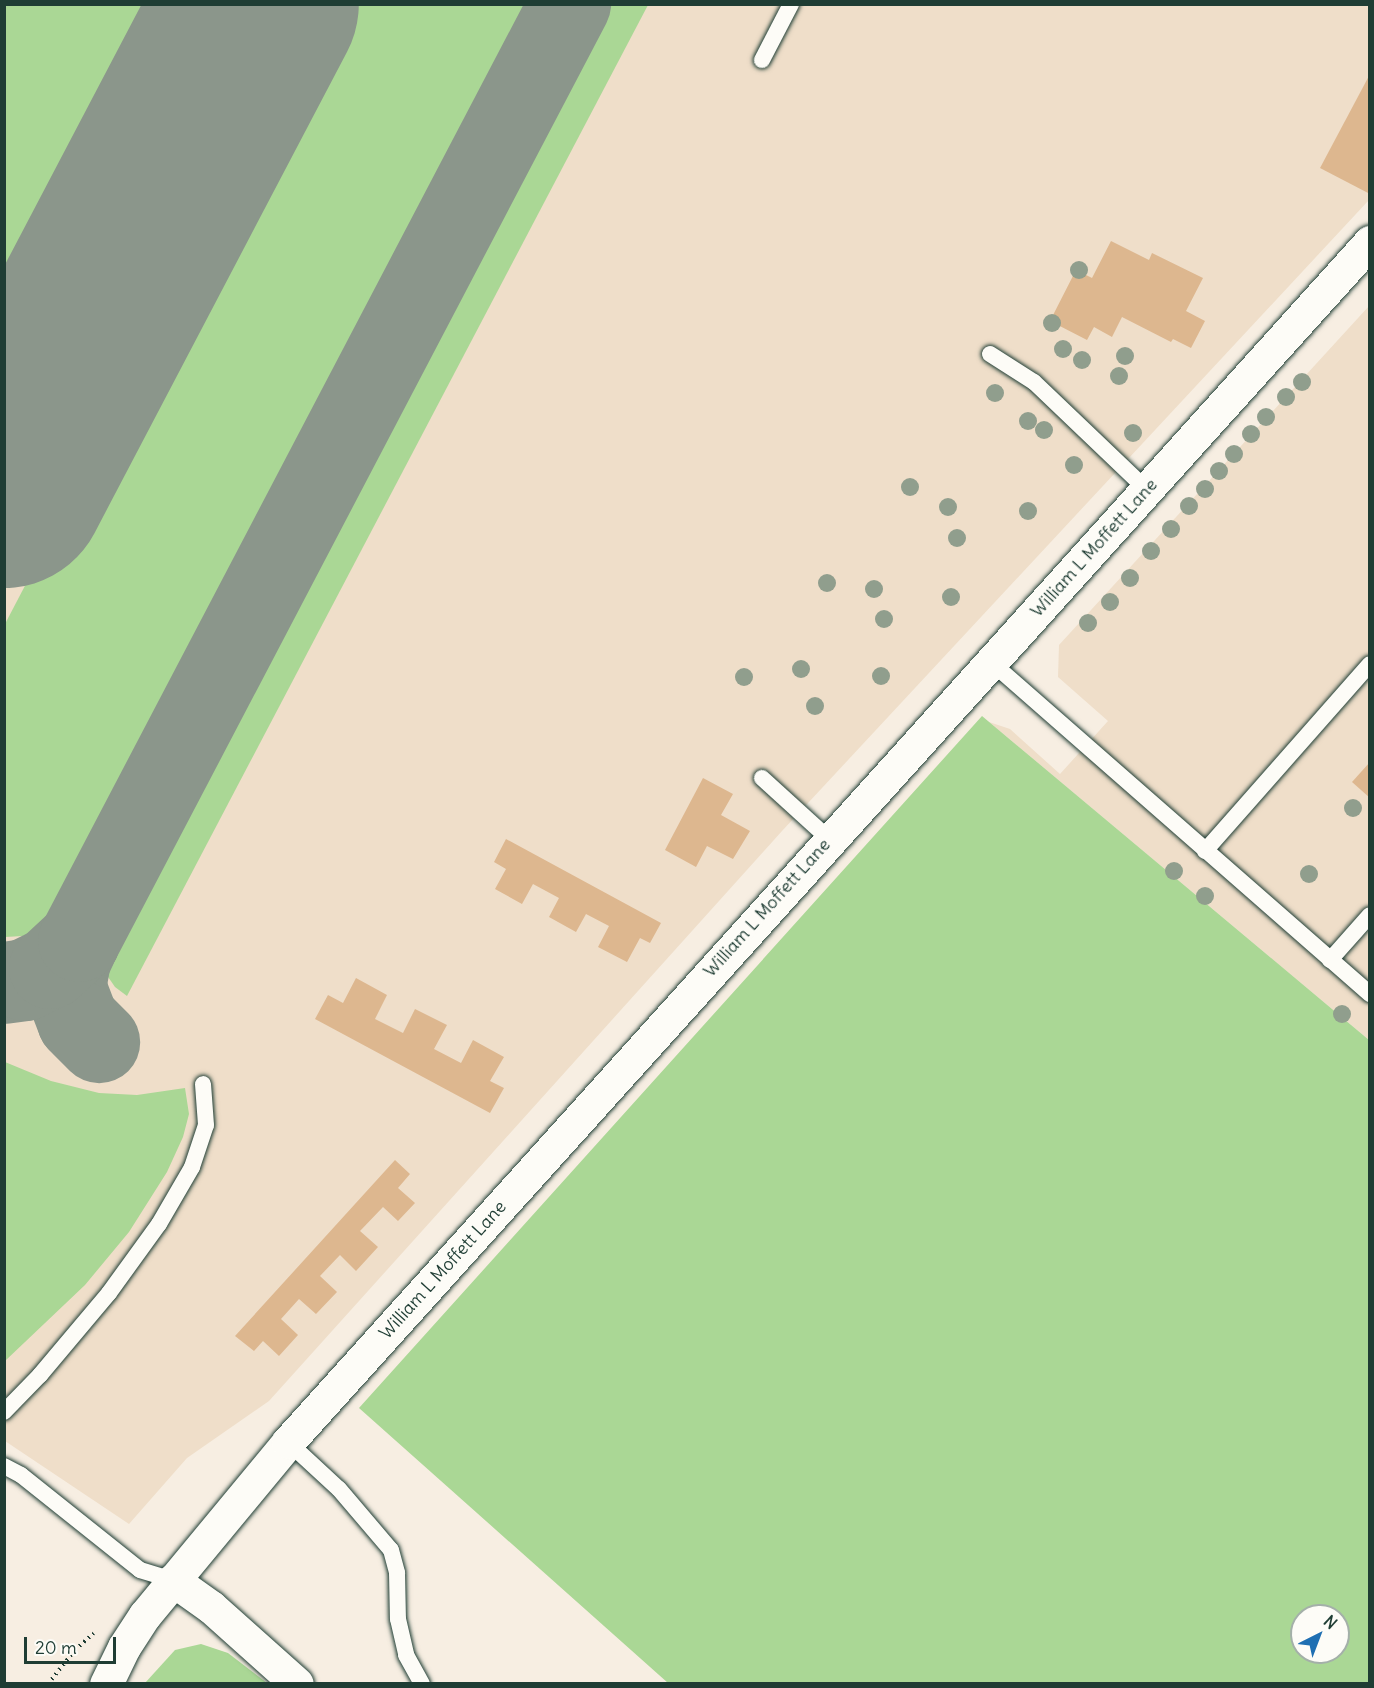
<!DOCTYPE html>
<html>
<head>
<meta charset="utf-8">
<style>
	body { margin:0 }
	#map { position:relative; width:1374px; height:1688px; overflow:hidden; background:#f7eee2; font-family:Delius,sans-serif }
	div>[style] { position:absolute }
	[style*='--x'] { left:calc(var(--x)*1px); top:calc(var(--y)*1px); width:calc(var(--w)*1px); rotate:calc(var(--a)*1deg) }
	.built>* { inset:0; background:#efdec9 }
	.green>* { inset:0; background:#aad795 }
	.taxiway>* { height:82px; margin:-41px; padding:0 41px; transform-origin:41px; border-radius:41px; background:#8b968b }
	.runway>* { height:204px; margin:-102px; padding:0 102px; transform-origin:102px; border-radius:102px; background:#8b968b }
	.building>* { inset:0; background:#ddb78f }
	.path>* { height:4px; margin-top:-2px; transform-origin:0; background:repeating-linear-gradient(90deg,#1f3d34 0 1.5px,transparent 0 6px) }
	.roads { filter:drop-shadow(0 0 2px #1f3d34) drop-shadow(0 0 2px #1f3d34) }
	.service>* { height:16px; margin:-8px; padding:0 8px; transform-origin:8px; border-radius:8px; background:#fdfcf7 }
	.tertiary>* { height:33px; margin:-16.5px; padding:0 16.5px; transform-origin:16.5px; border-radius:16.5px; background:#fdfcf7 }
	.primary>* { height:33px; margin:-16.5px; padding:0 16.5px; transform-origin:16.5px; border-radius:16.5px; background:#fdfcf7 }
	.trees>* { width:18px; height:18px; margin:-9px; border-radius:50%; background:#909e8d }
	span { translate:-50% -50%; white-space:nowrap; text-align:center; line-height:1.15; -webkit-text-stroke:6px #fdfcf7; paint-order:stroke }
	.street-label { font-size:18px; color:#1f3d34 }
	.frame { position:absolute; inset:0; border:6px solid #1f3d34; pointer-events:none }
	.north { position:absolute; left:1290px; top:1604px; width:60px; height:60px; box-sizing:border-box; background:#fdfcf7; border:2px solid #a4b0a9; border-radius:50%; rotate:42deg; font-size:16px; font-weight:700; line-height:24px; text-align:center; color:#1f3d34 }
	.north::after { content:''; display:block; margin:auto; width:21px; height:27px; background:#1f6fb2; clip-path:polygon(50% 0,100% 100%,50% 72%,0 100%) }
	.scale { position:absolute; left:24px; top:1637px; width:92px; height:27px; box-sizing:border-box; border:3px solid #1f3d34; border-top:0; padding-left:8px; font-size:18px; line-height:21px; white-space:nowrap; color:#1f3d34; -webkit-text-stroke:4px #fdfcf7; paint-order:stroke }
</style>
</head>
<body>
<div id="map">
	<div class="built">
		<div style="clip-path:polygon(4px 5px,1369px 5px,1369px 200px,782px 831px,269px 1401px,187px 1458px,129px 1524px,5px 1441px)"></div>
		<div style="clip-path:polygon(1369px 306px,1369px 1040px,989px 722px,1010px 729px,1060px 774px,1108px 721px,1058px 677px,1059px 645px)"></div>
	</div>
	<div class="green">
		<div style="clip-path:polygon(5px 4px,198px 5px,5px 373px,4px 5px)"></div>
		<div style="clip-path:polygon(329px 4px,537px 5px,62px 910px,47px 926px,37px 931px,23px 936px,5px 937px,5px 624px)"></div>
		<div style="clip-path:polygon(602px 4px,648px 5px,127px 996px,115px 987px,106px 974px,104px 957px,109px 943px)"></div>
		<div style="clip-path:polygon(evenodd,982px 716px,1369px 1040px,1369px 1683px,668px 1683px,359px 1408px,982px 716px,1302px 1616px,1338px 1616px,1338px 1652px,1302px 1652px,1302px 1616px)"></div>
		<div style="clip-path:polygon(5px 1062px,51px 1081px,99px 1093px,137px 1095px,185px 1088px,189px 1114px,183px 1137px,167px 1172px,129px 1232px,85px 1285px,5px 1361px)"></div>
		<div style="clip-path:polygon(201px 1644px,228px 1653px,267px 1683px,145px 1683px,175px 1650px)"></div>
	</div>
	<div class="taxiway">
		<div style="--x:79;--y:941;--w:21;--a:115"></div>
		<div style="--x:70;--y:960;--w:27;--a:100"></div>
		<div style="--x:65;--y:987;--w:36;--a:69"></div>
		<div style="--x:78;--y:1021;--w:30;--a:45"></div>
		<div style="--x:4;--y:983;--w:21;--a:-8"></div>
		<div style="--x:25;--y:980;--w:28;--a:-26"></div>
		<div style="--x:50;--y:968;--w:40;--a:-43"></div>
		<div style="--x:79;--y:941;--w:1058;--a:-62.34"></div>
	</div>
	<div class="runway">
		<div style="--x:4;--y:486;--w:544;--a:-62.31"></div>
	</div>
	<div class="building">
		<div style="clip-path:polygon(1370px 74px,1370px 194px,1320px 168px)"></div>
		<div style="clip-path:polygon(1111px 241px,1149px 260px,1152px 253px,1203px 278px,1186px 311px,1205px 321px,1191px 348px,1173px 339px,1171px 342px,1122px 317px,1112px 337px,1094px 327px,1087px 340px,1050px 321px,1076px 270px,1092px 278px)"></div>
		<div style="clip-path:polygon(1370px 762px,1370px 798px,1352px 782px)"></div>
		<div style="clip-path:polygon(703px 778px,733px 794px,721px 815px,750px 831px,733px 859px,707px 846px,696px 867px,665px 850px)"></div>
		<div style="clip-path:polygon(506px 839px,661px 923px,650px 943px,640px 938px,627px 962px,598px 947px,609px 926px,586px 914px,576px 932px,549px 917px,559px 898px,533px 884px,522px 904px,495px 889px,506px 869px,494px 862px)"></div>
		<div style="clip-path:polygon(356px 978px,387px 995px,375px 1019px,403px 1033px,415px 1009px,447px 1025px,434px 1049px,461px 1063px,473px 1040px,504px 1057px,490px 1081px,504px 1088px,490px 1113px,315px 1019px,328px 995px,343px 1003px)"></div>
		<div style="clip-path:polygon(395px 1160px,410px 1174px,398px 1188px,415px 1203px,398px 1221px,383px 1207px,360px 1231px,378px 1247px,356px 1271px,340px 1255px,320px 1276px,337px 1292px,316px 1314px,299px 1299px,281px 1319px,298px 1335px,279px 1356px,263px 1341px,254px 1351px,235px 1336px)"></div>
	</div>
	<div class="path">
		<div style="--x:48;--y:1684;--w:43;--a:-51.5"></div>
		<div style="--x:75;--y:1650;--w:25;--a:-42"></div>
	</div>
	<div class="roads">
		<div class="service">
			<div style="--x:762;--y:60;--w:63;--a:-62.6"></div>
			<div style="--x:990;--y:354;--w:52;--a:32.5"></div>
			<div style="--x:1034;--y:382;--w:155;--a:43.7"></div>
			<div style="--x:991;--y:662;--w:504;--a:41.22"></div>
			<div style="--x:762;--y:778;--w:91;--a:42.3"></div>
			<div style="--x:1205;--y:851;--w:249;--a:-48.6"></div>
			<div style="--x:1330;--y:960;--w:60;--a:-48.4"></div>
			<div style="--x:4;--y:1412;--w:52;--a:-45.8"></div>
			<div style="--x:40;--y:1375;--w:107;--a:-49.9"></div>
			<div style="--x:109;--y:1293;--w:85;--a:-54.1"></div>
			<div style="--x:159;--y:1224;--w:66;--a:-59.9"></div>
			<div style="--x:192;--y:1167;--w:44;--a:-71.6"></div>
			<div style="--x:206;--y:1125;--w:41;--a:-94.2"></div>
			<div style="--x:288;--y:1442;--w:69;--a:42.7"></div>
			<div style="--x:339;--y:1489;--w:80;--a:49.6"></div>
			<div style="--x:391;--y:1550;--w:24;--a:75"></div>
			<div style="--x:397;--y:1573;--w:46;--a:88.8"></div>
			<div style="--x:398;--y:1619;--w:37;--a:77"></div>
			<div style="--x:406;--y:1655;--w:33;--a:61"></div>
			<div style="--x:4;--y:1466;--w:19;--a:28"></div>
			<div style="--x:21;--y:1475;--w:152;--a:38.6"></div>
			<div style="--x:140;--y:1570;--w:34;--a:17"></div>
		</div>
		<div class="tertiary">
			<div style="--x:106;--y:1684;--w:41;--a:-64.1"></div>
			<div style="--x:124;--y:1647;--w:38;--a:-57"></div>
			<div style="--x:145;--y:1615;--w:224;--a:-50.4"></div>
			<div style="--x:288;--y:1442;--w:1616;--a:-47.96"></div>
		</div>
		<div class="primary">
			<div style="--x:173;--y:1580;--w:47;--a:35.4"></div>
			<div style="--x:211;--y:1607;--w:115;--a:41.8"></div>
		</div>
	</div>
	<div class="trees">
		<div style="left:1079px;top:270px"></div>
		<div style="left:1052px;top:323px"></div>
		<div style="left:1063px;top:349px"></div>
		<div style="left:1125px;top:356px"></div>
		<div style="left:1082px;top:360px"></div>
		<div style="left:1119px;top:376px"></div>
		<div style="left:1302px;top:382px"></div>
		<div style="left:995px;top:393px"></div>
		<div style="left:1286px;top:397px"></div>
		<div style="left:1266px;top:417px"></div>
		<div style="left:1028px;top:421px"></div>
		<div style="left:1044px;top:430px"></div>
		<div style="left:1133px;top:433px"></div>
		<div style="left:1251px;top:434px"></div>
		<div style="left:1234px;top:454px"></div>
		<div style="left:1074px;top:465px"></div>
		<div style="left:1219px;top:471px"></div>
		<div style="left:910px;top:487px"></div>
		<div style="left:1205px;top:489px"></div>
		<div style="left:1189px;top:506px"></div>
		<div style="left:948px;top:507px"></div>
		<div style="left:1028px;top:511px"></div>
		<div style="left:1171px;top:529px"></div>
		<div style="left:957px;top:538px"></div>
		<div style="left:1151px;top:551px"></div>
		<div style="left:1130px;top:578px"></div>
		<div style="left:827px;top:583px"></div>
		<div style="left:874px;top:589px"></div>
		<div style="left:951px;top:597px"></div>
		<div style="left:1110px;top:602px"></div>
		<div style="left:884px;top:619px"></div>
		<div style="left:1088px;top:623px"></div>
		<div style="left:801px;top:669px"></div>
		<div style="left:881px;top:676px"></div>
		<div style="left:744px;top:677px"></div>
		<div style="left:815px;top:706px"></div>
		<div style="left:1353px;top:808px"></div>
		<div style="left:1174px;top:871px"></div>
		<div style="left:1309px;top:874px"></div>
		<div style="left:1205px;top:896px"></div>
		<div style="left:1342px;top:1014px"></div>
	</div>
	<div class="street-label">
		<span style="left:1094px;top:548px;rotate:-48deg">William L Moffett Lane</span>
		<span style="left:767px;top:908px;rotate:-48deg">William L Moffett Lane</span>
		<span style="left:443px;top:1270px;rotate:-48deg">William L Moffett Lane</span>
	</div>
	<div class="frame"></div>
	<div class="north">N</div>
	<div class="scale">20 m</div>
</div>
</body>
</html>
